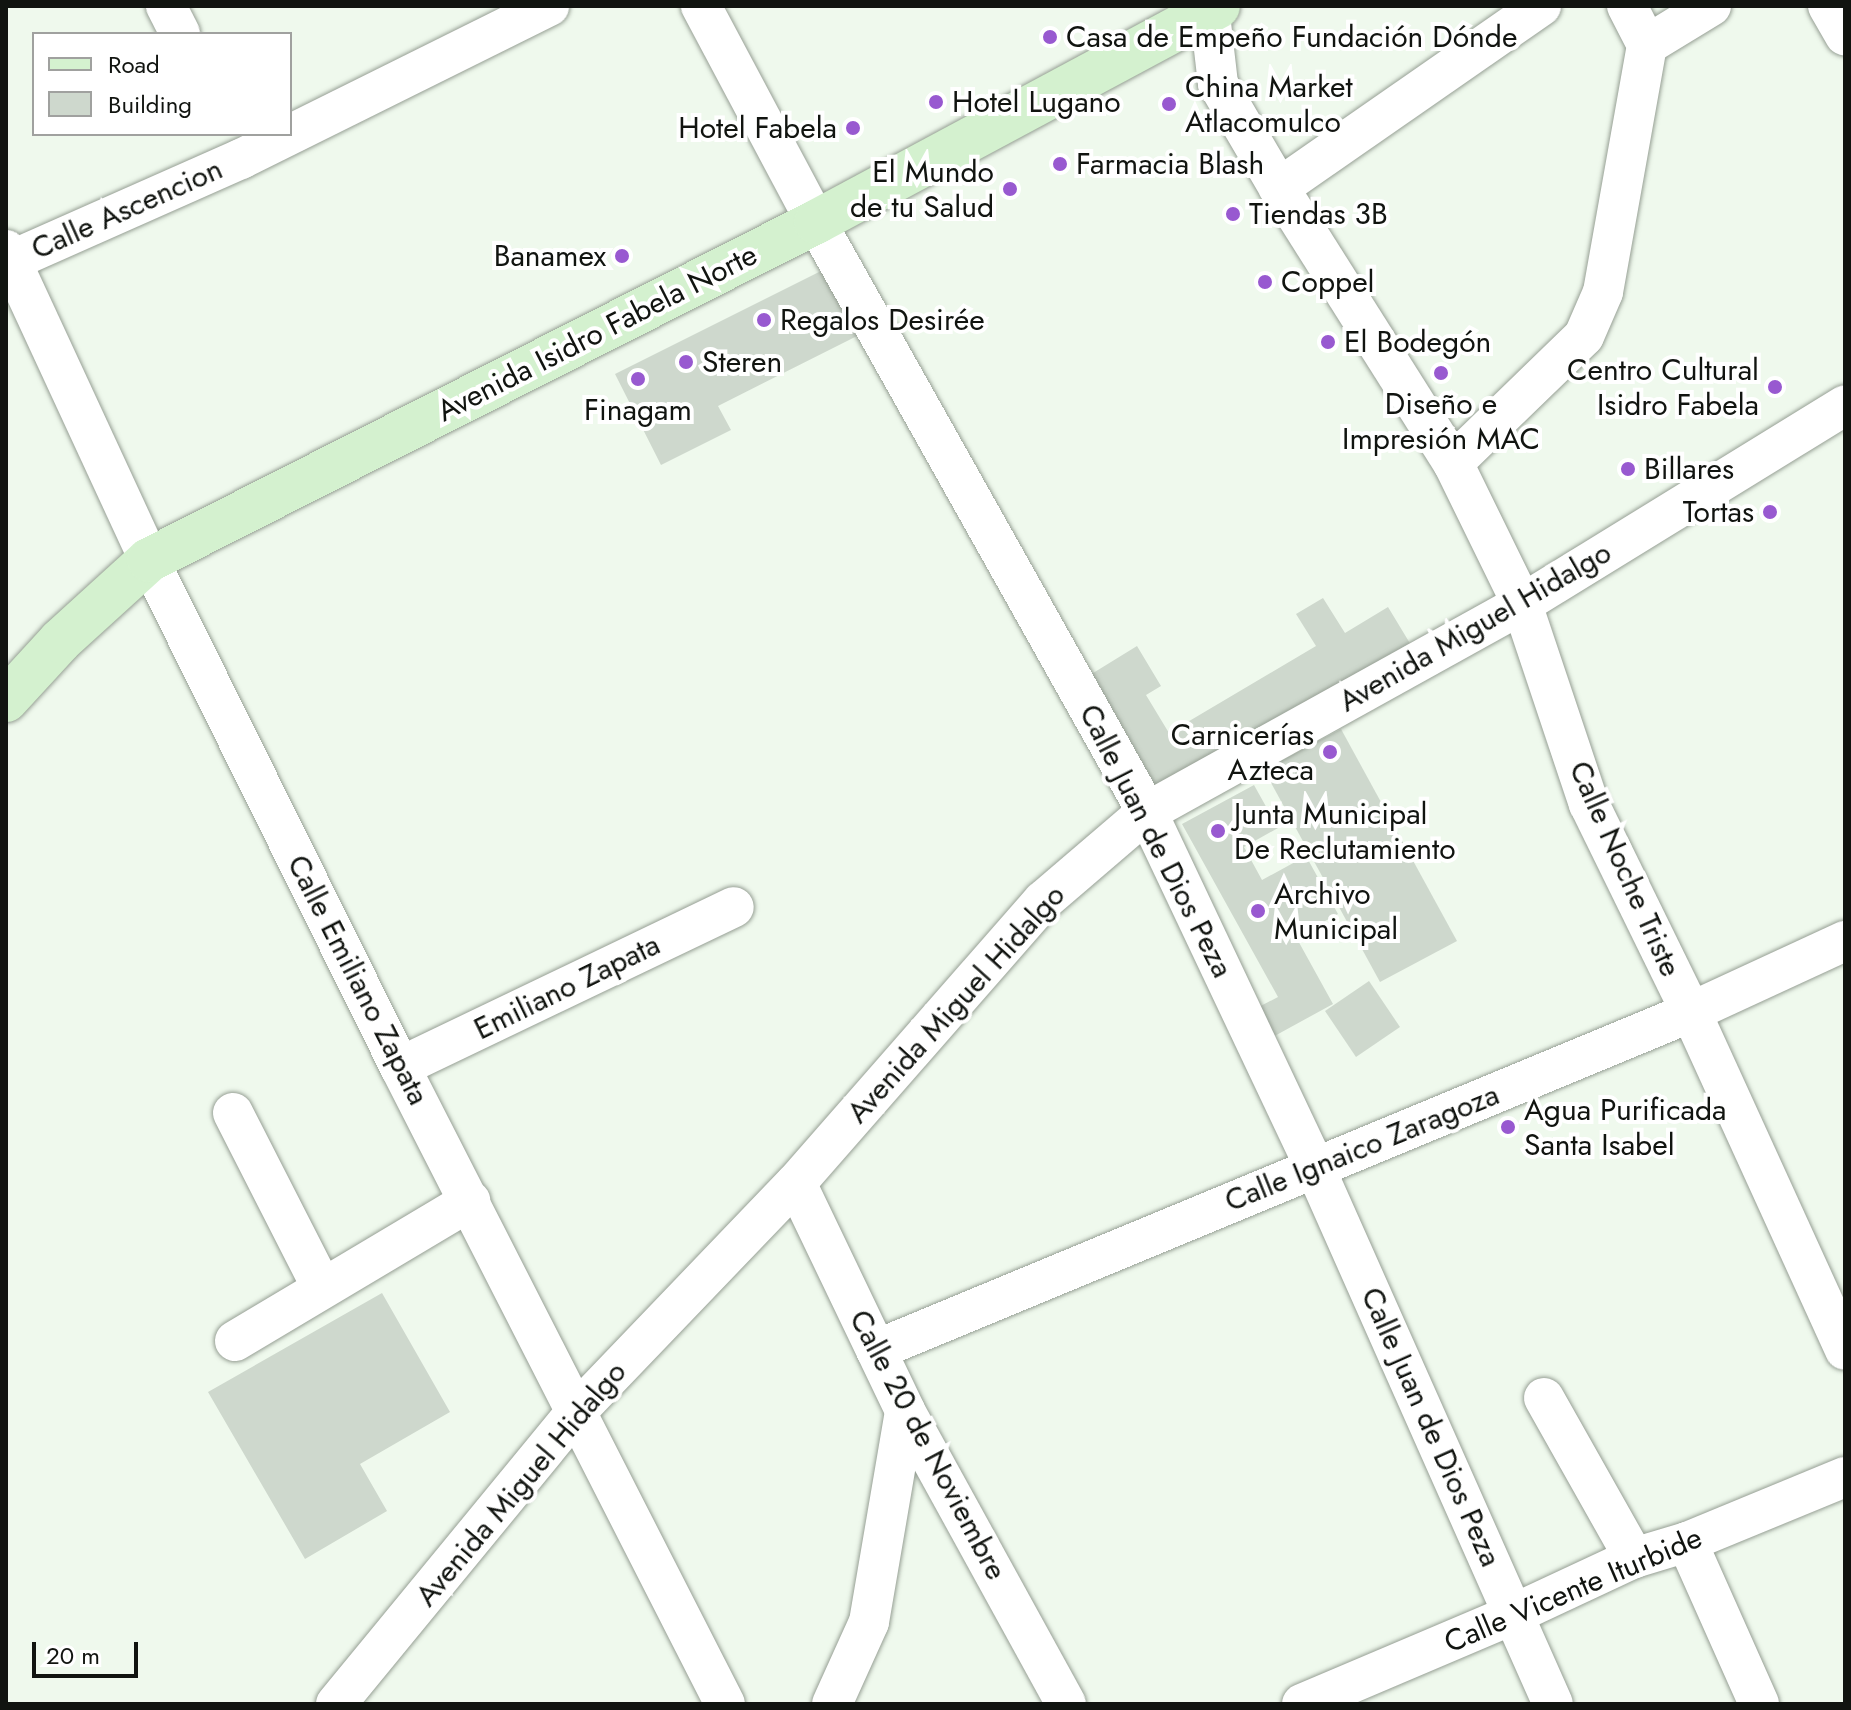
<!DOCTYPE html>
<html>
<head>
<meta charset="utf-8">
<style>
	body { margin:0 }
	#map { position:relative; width:1851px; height:1710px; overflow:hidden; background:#eff9ed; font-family:Jost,sans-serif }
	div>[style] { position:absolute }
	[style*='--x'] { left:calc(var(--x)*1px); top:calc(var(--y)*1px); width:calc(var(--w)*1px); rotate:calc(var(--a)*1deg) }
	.building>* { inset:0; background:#ced8cd }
	.roads { filter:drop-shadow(0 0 2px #969f94) drop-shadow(0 0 2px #969f94) }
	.minor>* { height:40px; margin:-20px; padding:0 20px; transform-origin:20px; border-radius:20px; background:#fff }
	.major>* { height:44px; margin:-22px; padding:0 22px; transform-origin:22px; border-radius:22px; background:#d4f1cf }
	.dots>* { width:22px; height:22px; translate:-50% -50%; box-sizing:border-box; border:4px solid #fff; border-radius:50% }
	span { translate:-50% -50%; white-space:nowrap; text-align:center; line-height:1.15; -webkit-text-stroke:8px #fff; paint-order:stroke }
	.poi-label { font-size:30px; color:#111410 }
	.left { translate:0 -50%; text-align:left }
	.right { translate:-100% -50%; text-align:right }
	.street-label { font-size:30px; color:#111410 }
	.frame { position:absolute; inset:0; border:8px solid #111410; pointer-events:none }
	.legend { position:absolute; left:32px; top:32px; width:260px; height:104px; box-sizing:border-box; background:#fff; border:2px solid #a0a19f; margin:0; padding:10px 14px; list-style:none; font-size:24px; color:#111410 }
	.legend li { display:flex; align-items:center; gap:16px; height:40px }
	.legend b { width:40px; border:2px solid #a0a19f }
	.scale { position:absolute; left:32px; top:1642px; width:106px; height:36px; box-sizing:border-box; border:4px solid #111410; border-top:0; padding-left:10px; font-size:24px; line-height:28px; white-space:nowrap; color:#111410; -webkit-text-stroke:6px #fff; paint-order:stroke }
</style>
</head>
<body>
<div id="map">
	<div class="building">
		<div style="clip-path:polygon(827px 268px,861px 334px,718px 406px,731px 430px,661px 465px,615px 374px)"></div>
		<div style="clip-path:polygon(1323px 598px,1345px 633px,1388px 607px,1411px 645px,1157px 796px,1085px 678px,1137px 646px,1161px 686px,1146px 695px,1169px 733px,1316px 646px,1296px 614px)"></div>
		<div style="clip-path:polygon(1341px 729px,1457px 941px,1380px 982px,1264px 770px)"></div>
		<div style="clip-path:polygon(1254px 785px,1278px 828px,1244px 847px,1262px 880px,1306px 856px,1338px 914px,1296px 937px,1333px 1004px,1269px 1039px,1253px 1010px,1278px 997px,1182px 824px)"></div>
		<div style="clip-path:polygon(1369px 981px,1400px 1027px,1356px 1057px,1325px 1011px)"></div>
		<div style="clip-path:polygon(382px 1293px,450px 1412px,360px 1464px,387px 1511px,305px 1559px,208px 1392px)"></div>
	</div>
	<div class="roads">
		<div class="minor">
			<div style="--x:166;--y:6;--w:31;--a:63"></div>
			<div style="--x:701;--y:6;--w:245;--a:62"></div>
			<div style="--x:816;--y:222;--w:677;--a:60.71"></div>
			<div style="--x:1147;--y:812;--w:394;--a:64.7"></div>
			<div style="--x:1315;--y:1168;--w:586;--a:66.06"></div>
			<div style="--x:1209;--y:6;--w:79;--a:83.4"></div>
			<div style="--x:1218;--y:84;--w:121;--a:59.6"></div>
			<div style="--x:1279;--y:188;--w:325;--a:57.7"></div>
			<div style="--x:1453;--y:463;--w:157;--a:63.9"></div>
			<div style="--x:1522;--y:604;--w:211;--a:71.5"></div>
			<div style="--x:1589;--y:804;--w:232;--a:63.9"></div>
			<div style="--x:1691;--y:1012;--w:371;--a:65.5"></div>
			<div style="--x:1828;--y:6;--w:34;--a:60"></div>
			<div style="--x:1647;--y:45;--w:75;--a:-31.4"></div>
			<div style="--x:1279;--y:188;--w:319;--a:-34.8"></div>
			<div style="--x:6;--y:250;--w:341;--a:65.2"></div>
			<div style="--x:149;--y:560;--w:566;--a:63.66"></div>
			<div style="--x:400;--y:1067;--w:715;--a:62.97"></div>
			<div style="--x:6;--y:263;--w:257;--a:-23.9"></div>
			<div style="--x:241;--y:159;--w:344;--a:-26.4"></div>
			<div style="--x:1453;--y:463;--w:182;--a:-44.1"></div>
			<div style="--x:1584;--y:336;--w:48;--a:-66.6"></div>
			<div style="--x:1603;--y:292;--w:251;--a:-79.9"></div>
			<div style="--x:1647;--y:45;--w:44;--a:-117.1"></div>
			<div style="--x:400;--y:1067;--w:370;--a:-25.6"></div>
			<div style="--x:233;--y:1113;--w:196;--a:63"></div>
			<div style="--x:796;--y:1183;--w:253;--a:64.4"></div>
			<div style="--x:905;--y:1411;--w:334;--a:61.2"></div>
			<div style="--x:235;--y:1341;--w:274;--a:-30.8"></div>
			<div style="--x:876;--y:1350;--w:882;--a:-22.52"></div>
			<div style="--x:1691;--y:1012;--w:170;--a:-24.8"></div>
			<div style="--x:1544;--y:1398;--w:184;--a:60.6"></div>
			<div style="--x:1687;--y:1542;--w:177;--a:66"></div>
			<div style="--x:336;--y:1704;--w:379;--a:-50.6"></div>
			<div style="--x:577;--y:1411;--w:316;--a:-46.2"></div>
			<div style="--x:796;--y:1183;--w:375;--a:-48.8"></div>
			<div style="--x:1043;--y:901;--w:137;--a:-40.6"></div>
			<div style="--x:1147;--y:812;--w:429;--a:-29"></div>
			<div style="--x:1522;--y:604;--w:379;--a:-31.6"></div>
			<div style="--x:832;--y:1704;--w:90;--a:-65.7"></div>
			<div style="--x:869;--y:1622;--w:214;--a:-80.3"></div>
			<div style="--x:1302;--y:1704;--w:230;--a:-23"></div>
			<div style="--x:1514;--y:1614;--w:132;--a:-25"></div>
			<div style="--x:1634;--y:1558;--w:55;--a:-16.8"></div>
			<div style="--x:1687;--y:1542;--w:171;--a:-22.4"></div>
		</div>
		<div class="major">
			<div style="--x:6;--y:700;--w:80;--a:-47.5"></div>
			<div style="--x:60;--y:641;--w:120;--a:-42.3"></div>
			<div style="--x:149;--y:560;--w:748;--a:-26.87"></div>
			<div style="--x:816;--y:222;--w:456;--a:-28.2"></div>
		</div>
	</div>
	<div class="dots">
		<div style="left:1050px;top:37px;background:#9859d0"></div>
		<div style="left:936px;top:102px;background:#9859d0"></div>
		<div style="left:1169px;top:104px;background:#9859d0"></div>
		<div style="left:853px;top:128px;background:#9859d0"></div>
		<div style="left:1060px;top:164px;background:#9859d0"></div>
		<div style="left:1010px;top:189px;background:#9859d0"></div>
		<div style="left:1233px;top:214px;background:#9859d0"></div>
		<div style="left:622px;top:256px;background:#9859d0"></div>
		<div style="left:1265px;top:282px;background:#9859d0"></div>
		<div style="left:764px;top:320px;background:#9859d0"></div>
		<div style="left:1328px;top:342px;background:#9859d0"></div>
		<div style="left:686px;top:362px;background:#9859d0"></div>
		<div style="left:1441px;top:373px;background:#9859d0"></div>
		<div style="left:638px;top:379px;background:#9859d0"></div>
		<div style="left:1775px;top:387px;background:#9859d0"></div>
		<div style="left:1628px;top:469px;background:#9859d0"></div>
		<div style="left:1770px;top:512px;background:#9859d0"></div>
		<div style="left:1330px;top:752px;background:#9859d0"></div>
		<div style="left:1218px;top:831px;background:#9859d0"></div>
		<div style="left:1258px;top:911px;background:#9859d0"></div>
		<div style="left:1508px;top:1127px;background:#9859d0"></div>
	</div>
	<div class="poi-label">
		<span class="left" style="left:1066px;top:37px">Casa de Empeño Fundación Dónde</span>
		<span class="left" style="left:1185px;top:104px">China Market<br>Atlacomulco</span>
		<span class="left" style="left:952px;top:102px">Hotel Lugano</span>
		<span class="right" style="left:837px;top:128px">Hotel Fabela</span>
		<span class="left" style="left:1076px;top:164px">Farmacia Blash</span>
		<span class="right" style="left:994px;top:189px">El Mundo<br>de tu Salud</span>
		<span class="left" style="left:1249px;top:214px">Tiendas 3B</span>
		<span class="right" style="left:606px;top:256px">Banamex</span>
		<span class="left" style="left:1281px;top:282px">Coppel</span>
		<span class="left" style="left:780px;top:320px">Regalos Desirée</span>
		<span class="left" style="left:1344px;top:342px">El Bodegón</span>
		<span class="left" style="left:702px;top:362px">Steren</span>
		<span class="right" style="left:1759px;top:387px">Centro Cultural<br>Isidro Fabela</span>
		<span style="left:1441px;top:421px">Diseño e<br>Impresión MAC</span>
		<span style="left:638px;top:410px">Finagam</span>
		<span class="left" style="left:1644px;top:469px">Billares</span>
		<span class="right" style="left:1754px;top:512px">Tortas</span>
		<span class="right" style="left:1314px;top:752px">Carnicerías<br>Azteca</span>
		<span class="left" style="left:1234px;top:831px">Junta Municipal<br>De Reclutamiento</span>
		<span class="left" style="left:1274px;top:911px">Archivo<br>Municipal</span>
		<span class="left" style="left:1524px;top:1127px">Agua Purificada<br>Santa Isabel</span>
	</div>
	<div class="street-label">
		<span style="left:127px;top:209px;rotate:-24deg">Calle Ascencion</span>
		<span style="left:597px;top:333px;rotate:-27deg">Avenida Isidro Fabela Norte</span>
		<span style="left:1475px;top:627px;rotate:-30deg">Avenida Miguel Hidalgo</span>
		<span style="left:1156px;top:841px;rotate:63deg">Calle Juan de Dios Peza</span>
		<span style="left:1625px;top:869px;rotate:66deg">Calle Noche Triste</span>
		<span style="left:358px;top:980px;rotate:63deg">Calle Emiliano Zapata</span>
		<span style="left:567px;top:987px;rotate:-26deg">Emiliano Zapata</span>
		<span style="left:956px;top:1004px;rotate:-48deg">Avenida Miguel Hidalgo</span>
		<span style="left:1362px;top:1148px;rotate:-22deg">Calle Ignaico Zaragoza</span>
		<span style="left:1431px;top:1427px;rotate:66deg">Calle Juan de Dios Peza</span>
		<span style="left:928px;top:1445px;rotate:62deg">Calle 20 de Noviembre</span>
		<span style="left:521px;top:1484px;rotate:-50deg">Avenida Miguel Hidalgo</span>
		<span style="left:1573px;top:1590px;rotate:-23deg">Calle Vicente Iturbide</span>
	</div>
	<div class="frame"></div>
	<ul class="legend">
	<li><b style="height:10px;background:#d4f1cf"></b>Road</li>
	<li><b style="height:22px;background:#ced8cd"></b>Building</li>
	</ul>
	<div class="scale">20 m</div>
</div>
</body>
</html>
